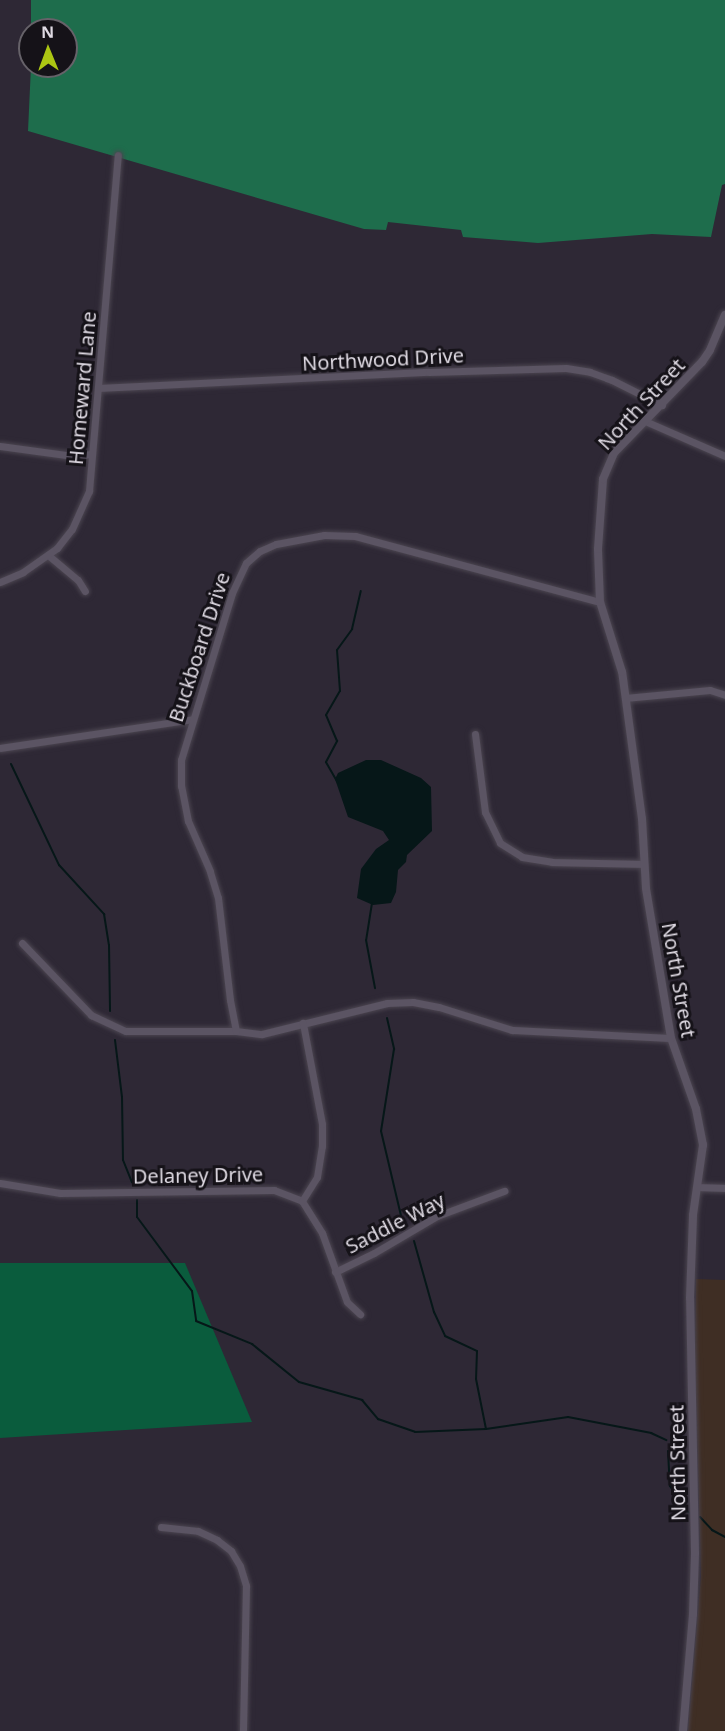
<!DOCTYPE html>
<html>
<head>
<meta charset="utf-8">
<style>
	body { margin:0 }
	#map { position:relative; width:725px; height:1731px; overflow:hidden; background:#2e2835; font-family:"Noto Sans",sans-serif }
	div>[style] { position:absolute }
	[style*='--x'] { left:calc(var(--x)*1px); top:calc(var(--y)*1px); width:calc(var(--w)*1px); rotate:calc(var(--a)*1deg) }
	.education>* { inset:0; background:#3f2e24 }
	.green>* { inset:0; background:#0a5c3d }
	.forest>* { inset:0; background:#1e6d4c }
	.water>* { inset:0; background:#061718 }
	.stream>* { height:2px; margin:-1px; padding:0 1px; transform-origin:1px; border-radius:1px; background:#061718 }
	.roads { filter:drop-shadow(0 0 2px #4b4550) drop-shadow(0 0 2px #4b4550) }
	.minor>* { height:7px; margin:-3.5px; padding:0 3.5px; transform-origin:3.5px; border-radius:3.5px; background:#5b5463 }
	.tertiary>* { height:8px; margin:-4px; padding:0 4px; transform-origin:4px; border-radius:4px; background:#5b5463 }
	span { translate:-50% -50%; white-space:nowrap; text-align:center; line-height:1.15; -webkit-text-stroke:6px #151218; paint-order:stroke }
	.street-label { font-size:20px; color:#dfdae3 }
	.north { position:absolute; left:18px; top:18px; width:60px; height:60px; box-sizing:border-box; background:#151218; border:2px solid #666269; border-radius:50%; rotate:359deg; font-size:16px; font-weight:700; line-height:24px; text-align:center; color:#dfdae3 }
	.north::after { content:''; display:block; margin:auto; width:21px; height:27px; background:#acc613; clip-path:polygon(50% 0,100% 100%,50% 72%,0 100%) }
</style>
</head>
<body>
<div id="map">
	<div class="education">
		<div style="clip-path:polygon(696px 1279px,725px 1280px,725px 1731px,688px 1731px,701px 1576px,695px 1355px)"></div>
	</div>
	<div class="green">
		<div style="clip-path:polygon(0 1263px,185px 1263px,252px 1422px,0 1438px)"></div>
	</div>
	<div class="forest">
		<div style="clip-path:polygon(31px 0,725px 0,725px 184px,722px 185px,711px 237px,652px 234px,538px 243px,463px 237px,461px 230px,388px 222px,386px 230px,364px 229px,28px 131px,31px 66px,66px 66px,66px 30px,31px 30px)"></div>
	</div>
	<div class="water">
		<div style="clip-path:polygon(366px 760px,381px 760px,421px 778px,431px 787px,432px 831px,407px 855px,406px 862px,398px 870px,396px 892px,391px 903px,373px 905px,357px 898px,361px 869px,376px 849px,389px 840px,383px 831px,348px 817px,335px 779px,338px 773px)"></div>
	</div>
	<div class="stream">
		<div style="--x:11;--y:764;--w:112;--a:64.6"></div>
		<div style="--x:59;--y:865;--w:67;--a:47.4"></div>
		<div style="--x:104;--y:914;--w:31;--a:81"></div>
		<div style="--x:109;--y:945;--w:66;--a:89.1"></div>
		<div style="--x:338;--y:783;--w:24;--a:-120"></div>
		<div style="--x:326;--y:762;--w:24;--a:-62"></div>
		<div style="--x:337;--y:741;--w:28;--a:-113"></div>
		<div style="--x:326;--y:715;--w:28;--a:-60"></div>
		<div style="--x:340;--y:691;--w:41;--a:-94.2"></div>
		<div style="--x:337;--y:650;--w:26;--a:-54"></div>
		<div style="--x:352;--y:629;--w:39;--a:-77"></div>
		<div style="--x:372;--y:903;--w:37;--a:99"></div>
		<div style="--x:366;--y:940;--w:49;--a:79.4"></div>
		<div style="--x:387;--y:1018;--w:32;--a:77"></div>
		<div style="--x:394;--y:1049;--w:83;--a:99"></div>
		<div style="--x:381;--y:1131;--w:96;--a:76.7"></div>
		<div style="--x:115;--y:1040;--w:57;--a:83"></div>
		<div style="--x:122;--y:1097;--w:63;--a:89.1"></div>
		<div style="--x:123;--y:1160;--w:24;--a:68"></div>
		<div style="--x:137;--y:1200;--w:17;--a:90"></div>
		<div style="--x:137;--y:1217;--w:92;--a:53.4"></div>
		<div style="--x:192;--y:1291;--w:30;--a:82"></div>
		<div style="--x:196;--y:1321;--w:61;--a:22.3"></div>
		<div style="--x:252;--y:1344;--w:60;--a:39"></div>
		<div style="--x:299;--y:1382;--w:66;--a:15.9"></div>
		<div style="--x:362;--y:1400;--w:25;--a:50"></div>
		<div style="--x:378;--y:1419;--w:39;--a:19"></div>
		<div style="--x:415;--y:1432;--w:71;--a:-2.4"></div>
		<div style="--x:486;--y:1429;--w:83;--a:-8.3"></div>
		<div style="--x:568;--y:1417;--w:85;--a:10.9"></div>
		<div style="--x:651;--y:1433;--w:17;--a:25"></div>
		<div style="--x:414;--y:1241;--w:74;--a:74.3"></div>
		<div style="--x:434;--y:1312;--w:26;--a:65"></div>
		<div style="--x:445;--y:1336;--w:35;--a:25"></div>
		<div style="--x:477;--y:1351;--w:28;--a:92"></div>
		<div style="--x:476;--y:1379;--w:51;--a:78.7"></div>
		<div style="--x:668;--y:1451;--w:35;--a:87"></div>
		<div style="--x:670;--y:1486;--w:32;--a:55"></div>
		<div style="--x:700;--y:1517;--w:18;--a:47"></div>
		<div style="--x:712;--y:1530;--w:15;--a:28"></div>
	</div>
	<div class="roads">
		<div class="minor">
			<div style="--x:98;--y:388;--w:331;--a:-2.8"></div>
			<div style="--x:429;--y:372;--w:137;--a:-1.7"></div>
			<div style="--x:566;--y:368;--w:24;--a:9"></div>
			<div style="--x:590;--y:372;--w:23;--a:20"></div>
			<div style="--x:612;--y:380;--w:56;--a:26.6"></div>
			<div style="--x:645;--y:421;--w:87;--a:23.6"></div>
			<div style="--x:0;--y:446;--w:74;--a:7.8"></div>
			<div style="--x:73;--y:456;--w:19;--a:-6"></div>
			<div style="--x:48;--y:555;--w:39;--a:40"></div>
			<div style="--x:78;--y:580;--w:13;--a:58"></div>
			<div style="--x:0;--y:582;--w:25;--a:-23"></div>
			<div style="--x:23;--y:572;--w:42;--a:-35.2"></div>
			<div style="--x:57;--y:548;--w:24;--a:-52"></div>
			<div style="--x:72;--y:529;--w:42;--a:-65.9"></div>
			<div style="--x:89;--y:491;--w:337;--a:-85.1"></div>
			<div style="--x:625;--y:698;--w:85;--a:-5.4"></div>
			<div style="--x:710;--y:690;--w:16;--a:18"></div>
			<div style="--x:475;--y:734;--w:79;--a:82.7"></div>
			<div style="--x:485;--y:812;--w:34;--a:64"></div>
			<div style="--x:500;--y:843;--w:26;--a:32"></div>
			<div style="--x:522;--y:857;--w:30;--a:9"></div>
			<div style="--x:552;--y:862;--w:92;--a:1.2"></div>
			<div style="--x:0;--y:748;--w:195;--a:-8.5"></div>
			<div style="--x:22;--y:943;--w:100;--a:46.2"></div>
			<div style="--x:91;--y:1015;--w:38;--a:25"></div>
			<div style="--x:126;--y:1031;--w:110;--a:0"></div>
			<div style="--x:236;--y:1031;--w:26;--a:7"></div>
			<div style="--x:262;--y:1034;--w:129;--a:-13.9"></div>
			<div style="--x:387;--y:1003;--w:26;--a:-2"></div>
			<div style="--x:413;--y:1002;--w:26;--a:11"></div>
			<div style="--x:439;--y:1007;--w:77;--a:17.5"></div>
			<div style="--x:512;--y:1030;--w:159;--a:2.9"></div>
			<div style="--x:236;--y:1031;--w:32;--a:-101"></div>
			<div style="--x:230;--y:1000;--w:103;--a:-96.7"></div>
			<div style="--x:218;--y:898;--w:28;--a:-107"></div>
			<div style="--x:210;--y:871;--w:55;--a:-113.7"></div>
			<div style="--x:188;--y:821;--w:36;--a:-101"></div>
			<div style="--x:181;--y:786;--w:26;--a:-90"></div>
			<div style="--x:181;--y:760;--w:175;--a:-73"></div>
			<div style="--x:232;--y:593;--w:33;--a:-65"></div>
			<div style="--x:246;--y:563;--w:18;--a:-41"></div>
			<div style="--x:260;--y:551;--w:17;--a:-24"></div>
			<div style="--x:276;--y:544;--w:49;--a:-10.6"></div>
			<div style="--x:324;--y:535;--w:31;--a:2"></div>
			<div style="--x:355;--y:536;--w:254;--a:15.1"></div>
			<div style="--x:0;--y:1183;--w:61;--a:9.5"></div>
			<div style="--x:60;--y:1193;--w:214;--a:-0.8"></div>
			<div style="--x:274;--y:1190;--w:30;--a:21"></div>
			<div style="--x:302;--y:1201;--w:38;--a:58"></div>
			<div style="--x:322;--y:1233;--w:73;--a:70.1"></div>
			<div style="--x:347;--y:1302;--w:18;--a:43"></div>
			<div style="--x:698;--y:1187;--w:27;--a:2"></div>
			<div style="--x:302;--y:1201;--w:28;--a:-58"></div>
			<div style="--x:317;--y:1177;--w:31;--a:-81"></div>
			<div style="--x:322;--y:1146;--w:22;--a:-90"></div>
			<div style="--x:322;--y:1124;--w:103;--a:-100.7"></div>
			<div style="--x:335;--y:1272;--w:43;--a:-26"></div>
			<div style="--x:374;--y:1253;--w:73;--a:-30.4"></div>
			<div style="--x:437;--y:1216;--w:72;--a:-20.5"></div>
			<div style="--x:161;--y:1527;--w:37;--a:6"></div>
			<div style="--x:198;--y:1531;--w:21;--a:25"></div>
			<div style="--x:217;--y:1540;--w:18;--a:38"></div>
			<div style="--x:231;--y:1551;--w:17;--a:59"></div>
			<div style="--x:240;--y:1566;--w:21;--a:73"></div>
			<div style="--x:246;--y:1586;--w:145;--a:91.2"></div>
		</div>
		<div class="tertiary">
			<div style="--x:683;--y:1731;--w:117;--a:-85.1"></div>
			<div style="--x:693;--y:1614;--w:61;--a:-88.1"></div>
			<div style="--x:695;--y:1553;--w:255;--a:-91.1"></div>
			<div style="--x:690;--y:1298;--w:83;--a:-87.9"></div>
			<div style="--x:693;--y:1215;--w:71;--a:-81.9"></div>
			<div style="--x:703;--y:1145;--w:37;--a:-101"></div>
			<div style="--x:696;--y:1109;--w:75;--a:-109.4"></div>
			<div style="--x:671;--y:1038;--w:152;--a:-99.5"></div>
			<div style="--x:646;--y:888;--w:69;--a:-93.3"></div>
			<div style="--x:642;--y:819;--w:148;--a:-97.7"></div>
			<div style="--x:622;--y:672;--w:73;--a:-107.4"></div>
			<div style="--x:600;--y:602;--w:53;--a:-92.2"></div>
			<div style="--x:598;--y:549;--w:70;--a:-85.9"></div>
			<div style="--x:603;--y:479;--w:28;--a:-67"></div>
			<div style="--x:614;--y:453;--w:127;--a:-46"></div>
			<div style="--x:702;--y:362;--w:14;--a:-56"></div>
			<div style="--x:710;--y:350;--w:38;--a:-67"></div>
		</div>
	</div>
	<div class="street-label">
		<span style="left:383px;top:359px;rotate:-3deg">Northwood Drive</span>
		<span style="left:82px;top:388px;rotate:-85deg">Homeward Lane</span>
		<span style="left:641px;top:404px;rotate:-47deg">North Street</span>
		<span style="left:199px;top:647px;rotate:-72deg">Buckboard Drive</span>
		<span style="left:679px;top:980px;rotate:80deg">North Street</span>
		<span style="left:198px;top:1175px;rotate:-1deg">Delaney Drive</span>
		<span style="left:395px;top:1223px;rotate:-27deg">Saddle Way</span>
		<span style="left:677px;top:1463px;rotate:-91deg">North Street</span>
	</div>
	<div class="north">N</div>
</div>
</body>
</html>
